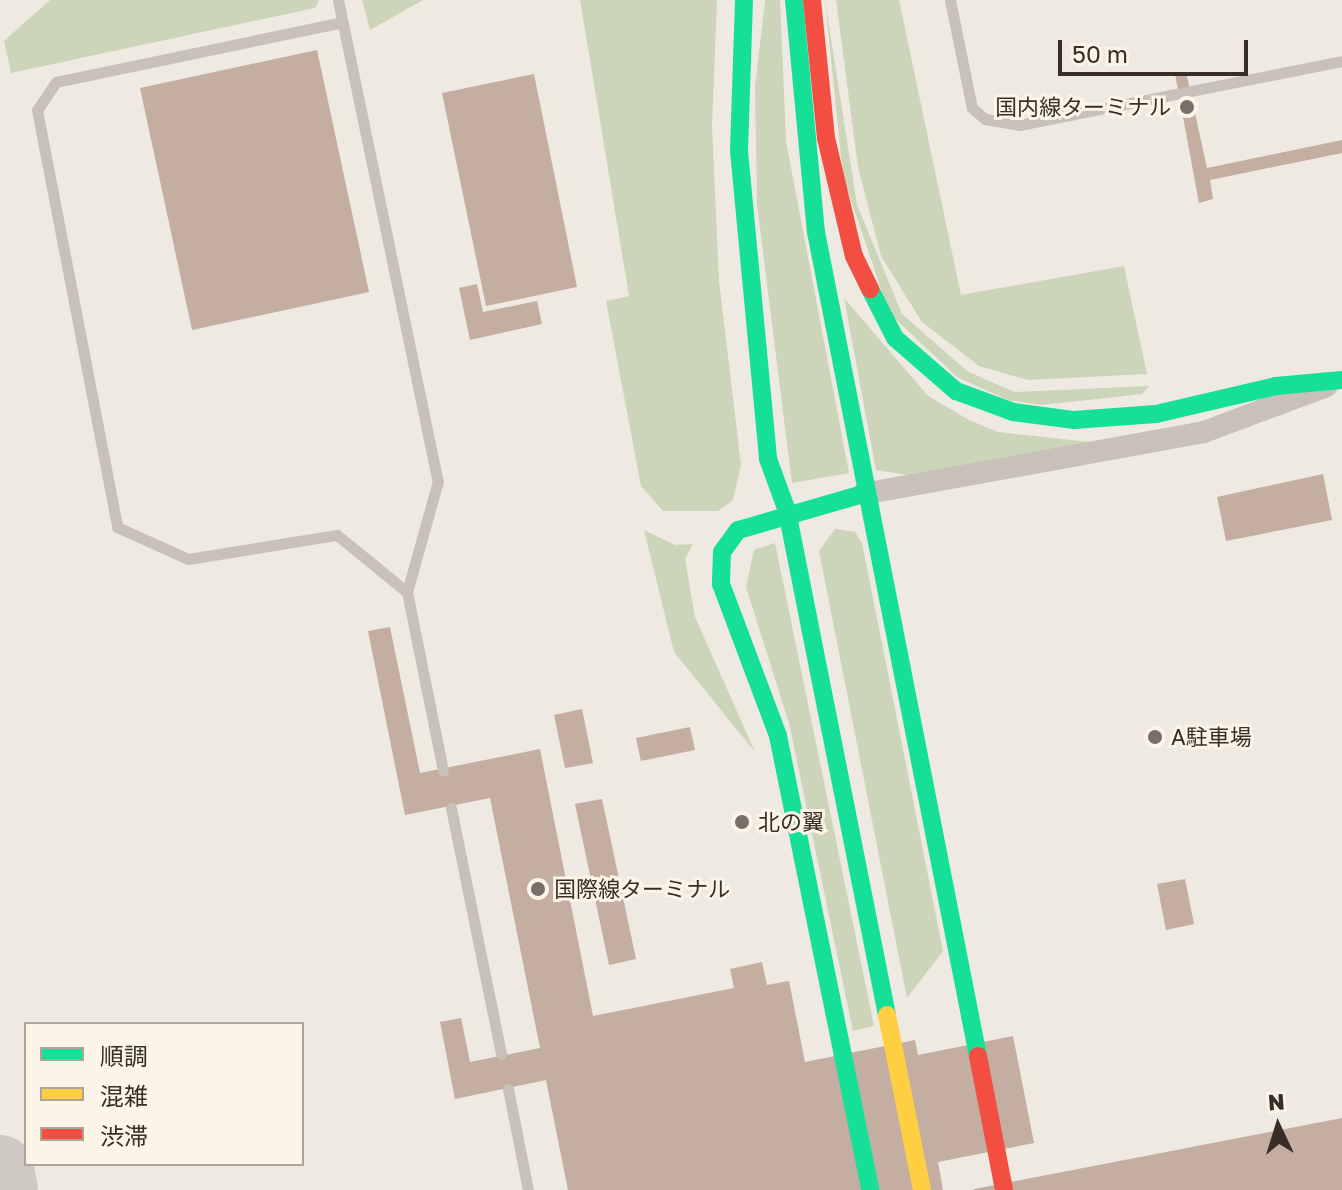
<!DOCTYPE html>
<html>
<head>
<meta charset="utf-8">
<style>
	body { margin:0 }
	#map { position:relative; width:1342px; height:1190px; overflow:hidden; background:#eee9e1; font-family:"Golos Text","Noto Sans JP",sans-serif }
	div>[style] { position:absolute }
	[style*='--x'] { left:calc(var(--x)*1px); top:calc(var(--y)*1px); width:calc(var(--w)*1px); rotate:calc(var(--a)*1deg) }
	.green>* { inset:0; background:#ccd5b9 }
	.taxiway>* { height:68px; margin:-34px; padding:0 34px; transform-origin:34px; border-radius:34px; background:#cec9c2 }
	.building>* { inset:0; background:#c3aea1 }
	.lane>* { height:11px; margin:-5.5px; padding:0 5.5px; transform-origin:5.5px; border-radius:5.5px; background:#c7c1b9 }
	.street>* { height:22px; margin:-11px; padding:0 11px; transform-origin:11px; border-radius:11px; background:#c7c1b9 }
	.fast>* { height:18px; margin:-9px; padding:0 9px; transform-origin:9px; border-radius:9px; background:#16e098 }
	.slow>* { height:18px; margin:-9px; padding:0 9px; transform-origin:9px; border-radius:9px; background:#ffcf43 }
	.jam>* { height:18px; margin:-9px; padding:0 9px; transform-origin:9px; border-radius:9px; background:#f24e42 }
	.dots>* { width:22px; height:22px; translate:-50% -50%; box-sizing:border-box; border:4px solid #fbf4e7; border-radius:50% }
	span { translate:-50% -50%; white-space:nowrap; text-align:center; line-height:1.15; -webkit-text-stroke:6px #fbf4e7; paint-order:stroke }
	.poi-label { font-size:22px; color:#382e27 }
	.right { translate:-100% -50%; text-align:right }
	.left { translate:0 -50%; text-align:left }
	.legend { position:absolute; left:24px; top:1022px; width:280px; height:144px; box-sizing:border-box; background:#fbf4e7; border:2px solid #ada59a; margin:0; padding:10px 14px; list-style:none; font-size:24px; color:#382e27 }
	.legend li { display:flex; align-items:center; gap:16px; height:40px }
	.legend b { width:40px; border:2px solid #ada59a }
	.north { position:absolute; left:1238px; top:1086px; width:80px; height:80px; -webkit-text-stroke:6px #fbf4e7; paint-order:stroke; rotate:356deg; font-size:22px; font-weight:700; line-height:32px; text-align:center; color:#382e27 }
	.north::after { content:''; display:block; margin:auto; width:28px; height:36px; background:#382e27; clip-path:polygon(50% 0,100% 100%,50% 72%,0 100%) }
	.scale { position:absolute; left:1058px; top:40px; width:190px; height:36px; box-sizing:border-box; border:4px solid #382e27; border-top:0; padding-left:10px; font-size:24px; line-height:28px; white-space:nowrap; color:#382e27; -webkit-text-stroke:6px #fbf4e7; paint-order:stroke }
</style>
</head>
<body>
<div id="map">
	<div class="green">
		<div style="clip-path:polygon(50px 0,319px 0,315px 8px,11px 73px,4px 41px)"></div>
		<div style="clip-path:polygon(362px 0,423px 0,370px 30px)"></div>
		<div style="clip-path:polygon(580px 0,717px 0,712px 126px,719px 281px,741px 465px,733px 500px,718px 511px,663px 511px,641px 486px,606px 301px,629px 296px)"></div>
		<div style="clip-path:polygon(765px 0,780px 0,786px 141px,849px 473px,792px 483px,757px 204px,755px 88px)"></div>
		<div style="clip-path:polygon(825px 0,857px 205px,902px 314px,967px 371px,1014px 392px,1149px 386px,1142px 394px,1043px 405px,1008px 400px,957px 377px,889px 313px,843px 176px)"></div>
		<div style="clip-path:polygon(836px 0,899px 0,961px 295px,1124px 266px,1147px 374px,1028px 380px,979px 366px,922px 322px,881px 256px,858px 167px)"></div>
		<div style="clip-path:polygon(844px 298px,928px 396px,969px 420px,998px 432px,1099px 443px,907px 475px,876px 470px)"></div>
		<div style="clip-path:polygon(835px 529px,855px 532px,862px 543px,943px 951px,907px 998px,819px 551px)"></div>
		<div style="clip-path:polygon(644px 530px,675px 545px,693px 544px,685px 559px,695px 617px,755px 752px,674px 652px)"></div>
		<div style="clip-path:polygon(775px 543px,874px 1026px,853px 1031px,789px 723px,746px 587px,754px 550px)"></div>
	</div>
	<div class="taxiway">
		<div style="--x:0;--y:1169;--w:21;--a:79"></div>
	</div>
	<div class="building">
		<div style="clip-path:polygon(317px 50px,369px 292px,192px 330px,140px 88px)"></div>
		<div style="clip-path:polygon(1186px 72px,1207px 168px,1342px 140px,1342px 153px,1210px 180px,1213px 199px,1199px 203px,1175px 74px)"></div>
		<div style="clip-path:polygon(534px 74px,577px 287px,486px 306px,442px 93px)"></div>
		<div style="clip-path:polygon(477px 284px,483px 312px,537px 301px,542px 324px,470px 340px,459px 288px)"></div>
		<div style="clip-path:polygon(1323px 474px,1332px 520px,1226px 541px,1217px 497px)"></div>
		<div style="clip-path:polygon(390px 627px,420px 773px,540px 749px,593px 1016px,734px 988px,730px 969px,762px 962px,767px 985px,789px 981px,805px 1062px,915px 1040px,918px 1055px,1013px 1036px,1034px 1143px,938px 1162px,943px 1190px,568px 1190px,546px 1080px,455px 1099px,440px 1022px,461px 1018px,470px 1062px,540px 1048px,490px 798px,405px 815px,368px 631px)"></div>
		<div style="clip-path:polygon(582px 709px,593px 763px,565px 768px,554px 715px)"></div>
		<div style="clip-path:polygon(690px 727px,695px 750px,641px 761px,636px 738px)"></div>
		<div style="clip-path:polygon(602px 799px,636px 959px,609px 965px,575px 804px)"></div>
		<div style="clip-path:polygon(1185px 879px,1194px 924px,1166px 930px,1157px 884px)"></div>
		<div style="clip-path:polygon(1342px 1118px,1342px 1190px,974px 1190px,974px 1189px)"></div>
	</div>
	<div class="lane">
		<div style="--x:338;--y:0;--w:491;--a:78.3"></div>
		<div style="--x:438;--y:481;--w:115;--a:105.6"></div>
		<div style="--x:407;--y:592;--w:182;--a:78.6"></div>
		<div style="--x:950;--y:0;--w:110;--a:78.5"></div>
		<div style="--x:972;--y:108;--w:17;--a:40"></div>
		<div style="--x:985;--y:119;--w:35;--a:10"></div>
		<div style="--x:1019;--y:125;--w:329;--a:-11.2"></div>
		<div style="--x:343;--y:22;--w:293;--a:168.2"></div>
		<div style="--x:56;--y:82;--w:34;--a:124"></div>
		<div style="--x:37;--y:110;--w:425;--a:79.1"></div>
		<div style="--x:117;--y:527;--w:78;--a:24.3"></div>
		<div style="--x:188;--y:559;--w:151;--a:-9.2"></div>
		<div style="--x:337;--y:535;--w:90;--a:39.2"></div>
		<div style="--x:451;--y:808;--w:251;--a:78.5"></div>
		<div style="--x:508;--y:1089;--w:103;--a:78.8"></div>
	</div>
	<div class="street">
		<div style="--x:863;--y:494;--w:347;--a:-10.3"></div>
		<div style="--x:1204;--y:432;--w:131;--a:-20.5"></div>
	</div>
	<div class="fast">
		<div style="--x:744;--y:0;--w:151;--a:91.9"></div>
		<div style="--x:739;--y:151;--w:309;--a:84.6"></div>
		<div style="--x:768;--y:459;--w:55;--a:69.9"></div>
		<div style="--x:787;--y:511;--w:514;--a:78.78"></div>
		<div style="--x:794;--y:0;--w:233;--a:84.6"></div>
		<div style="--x:816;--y:232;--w:840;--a:78.88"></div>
		<div style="--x:870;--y:289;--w:55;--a:63"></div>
		<div style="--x:895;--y:338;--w:81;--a:41"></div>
		<div style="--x:956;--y:391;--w:61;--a:20.2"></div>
		<div style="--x:1013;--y:412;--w:62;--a:7.5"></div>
		<div style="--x:1074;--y:420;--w:82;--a:-4.2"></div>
		<div style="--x:1156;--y:414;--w:123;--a:-13.1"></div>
		<div style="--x:1276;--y:386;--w:66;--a:-5.2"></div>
		<div style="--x:863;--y:494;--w:130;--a:163.9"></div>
		<div style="--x:738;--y:530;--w:27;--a:126"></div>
		<div style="--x:722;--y:552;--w:32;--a:92"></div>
		<div style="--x:721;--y:584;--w:162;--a:69.4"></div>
		<div style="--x:778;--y:736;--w:463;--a:78.5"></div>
	</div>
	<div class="slow">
		<div style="--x:887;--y:1015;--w:178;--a:78.7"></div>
	</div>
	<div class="jam">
		<div style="--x:812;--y:0;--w:139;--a:84.2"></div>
		<div style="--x:826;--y:138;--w:121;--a:76.7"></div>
		<div style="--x:854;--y:256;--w:37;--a:64"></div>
		<div style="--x:978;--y:1056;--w:136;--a:79"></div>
	</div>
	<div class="dots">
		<div style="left:1187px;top:107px;background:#786f68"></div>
		<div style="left:1155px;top:737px;background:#786f68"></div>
		<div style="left:742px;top:822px;background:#786f68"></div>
		<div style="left:538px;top:889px;background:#786f68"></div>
	</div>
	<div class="poi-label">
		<span class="right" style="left:1171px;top:107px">国内線ターミナル</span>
		<span class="left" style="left:1171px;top:737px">A駐車場</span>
		<span class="left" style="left:758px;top:822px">北の翼</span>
		<span class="left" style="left:554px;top:889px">国際線ターミナル</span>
	</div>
	<ul class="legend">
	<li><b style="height:10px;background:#16e098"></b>順調</li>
	<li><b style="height:10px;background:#ffcf43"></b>混雑</li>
	<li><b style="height:10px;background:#f24e42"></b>渋滞</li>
	</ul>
	<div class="north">N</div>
	<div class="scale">50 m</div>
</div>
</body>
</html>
